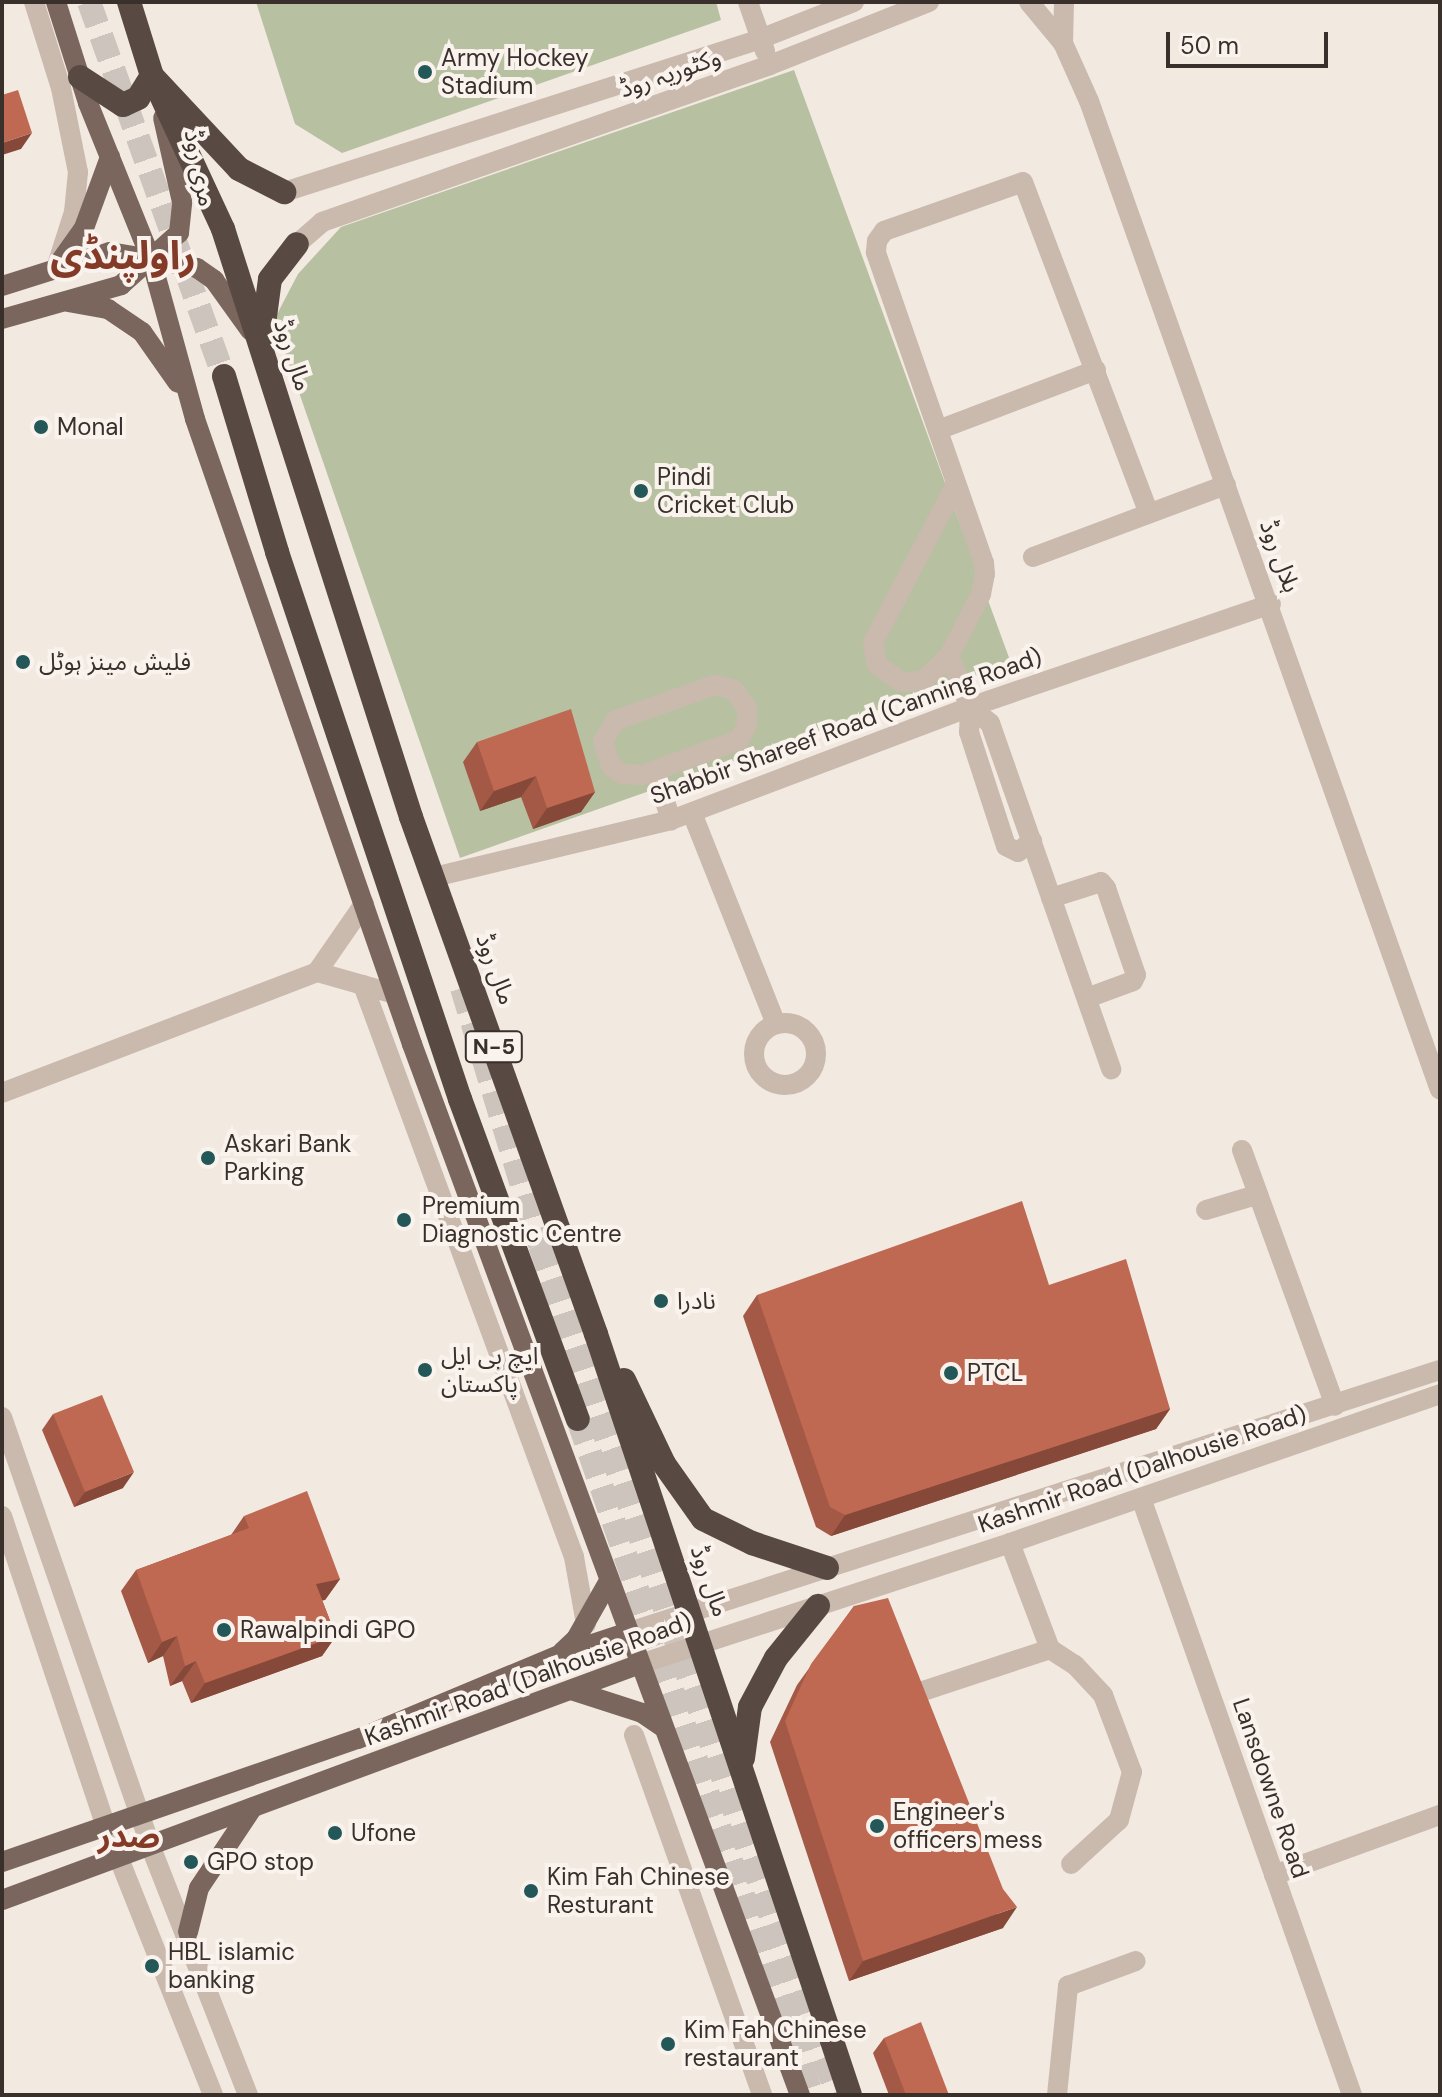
<!DOCTYPE html>
<html>
<head>
<meta charset="utf-8">
<style>
	body { margin:0 }
	#map { position:relative; width:1442px; height:2097px; overflow:hidden; background:#f2e9e1; font-family:"DM Sans","Noto Sans Arabic",sans-serif }
	div>[style] { position:absolute }
	[style*='--x'] { left:calc(var(--x)*1px); top:calc(var(--y)*1px); width:calc(var(--w)*1px); rotate:calc(var(--a)*1deg) }
	.green>* { inset:0; background:#b7c1a1 }
	.highway-tunnel>* { height:24px; margin-top:-12px; transform-origin:0; background:repeating-linear-gradient(90deg,#cdc4bd 0 24px,transparent 0 36px) }
	.minor>* { height:20px; margin:-10px; padding:0 10px; transform-origin:10px; border-radius:10px; background:#cab9ad }
	.minor>.ring { margin:-10px; padding:0; box-sizing:content-box; background:none; border:20px solid #cab9ad; border-radius:50% }
	.major>* { height:20px; margin:-10px; padding:0 10px; transform-origin:10px; border-radius:10px; background:#7a665d }
	.highway>* { height:24px; margin:-12px; padding:0 12px; transform-origin:12px; border-radius:12px; background:#594943 }
	.wall>* { inset:0; background:#a45947 }
	.shaded-wall>* { inset:0; background:#864939 }
	.building>* { inset:0; background:#bf6852 }
	.dots>* { width:22px; height:22px; translate:-50% -50%; box-sizing:border-box; border:4px solid #faf3ed; border-radius:50% }
	span { translate:-50% -50%; white-space:nowrap; text-align:center; line-height:1.15; -webkit-text-stroke:8px #faf3ed; paint-order:stroke }
	.shield-label span { padding:2px 6px; background:#faf3ed; border:2px solid; border-radius:6px; -webkit-text-stroke-width:0 }
	.shield-label { font-size:22px; color:#392f2b; font-weight:700 }
	.poi-label { font-size:24px; color:#392f2b }
	.left { translate:0 -50%; text-align:left }
	.street-label { font-size:24px; color:#392f2b }
	.district-label { font-size:32px; color:#833b28; font-weight:700 }
	.town-label { font-size:40px; color:#833b28; font-weight:700 }
	.frame { position:absolute; inset:0; border:4px solid #392f2b; pointer-events:none }
	.scale { position:absolute; left:1166px; top:32px; width:162px; height:36px; box-sizing:border-box; border:4px solid #392f2b; border-top:0; padding-left:10px; font-size:24px; line-height:28px; white-space:nowrap; color:#392f2b; -webkit-text-stroke:6px #faf3ed; paint-order:stroke }
</style>
</head>
<body>
<div id="map">
	<div class="green">
		<div style="clip-path:polygon(256px 2px,716px 2px,721px 20px,342px 153px,295px 124px)"></div>
		<div style="clip-path:polygon(794px 70px,1011px 663px,460px 858px,274px 320px,298px 274px,341px 227px)"></div>
	</div>
	<div class="highway-tunnel">
		<div style="--x:89;--y:2;--w:398;--a:70.2"></div>
		<div style="--x:462;--y:988;--w:269;--a:73.1"></div>
		<div style="--x:540;--y:1245;--w:717;--a:71.03"></div>
		<div style="--x:773;--y:1923;--w:184;--a:69.3"></div>
		<div style="--x:578;--y:1419;--w:715;--a:70.91"></div>
	</div>
	<div class="minor">
		<div style="--x:34;--y:2;--w:90;--a:72.6"></div>
		<div style="--x:61;--y:88;--w:86;--a:78.6"></div>
		<div style="--x:78;--y:172;--w:40;--a:95.7"></div>
		<div style="--x:74;--y:212;--w:52;--a:107.7"></div>
		<div style="--x:748;--y:2;--w:52;--a:70.9"></div>
		<div style="--x:1029;--y:2;--w:53;--a:50.3"></div>
		<div style="--x:1063;--y:43;--w:64;--a:65.9"></div>
		<div style="--x:1089;--y:101;--w:1049;--a:70.46"></div>
		<div style="--x:1063;--y:43;--w:41;--a:-88.6"></div>
		<div style="--x:284;--y:192;--w:500;--a:-17.8"></div>
		<div style="--x:760;--y:39;--w:101;--a:-21.5"></div>
		<div style="--x:297;--y:244;--w:33;--a:-41"></div>
		<div style="--x:322;--y:222;--w:475;--a:-19.3"></div>
		<div style="--x:770;--y:65;--w:171;--a:-21.6"></div>
		<div style="--x:938;--y:430;--w:169;--a:-20.8"></div>
		<div style="--x:956;--y:484;--w:179;--a:117.6"></div>
		<div style="--x:873;--y:643;--w:22;--a:80"></div>
		<div style="--x:877;--y:665;--w:29;--a:35"></div>
		<div style="--x:901;--y:682;--w:22;--a:-3"></div>
		<div style="--x:923;--y:681;--w:36;--a:-44"></div>
		<div style="--x:949;--y:656;--w:70;--a:-62.7"></div>
		<div style="--x:981;--y:594;--w:20;--a:-79"></div>
		<div style="--x:985;--y:574;--w:11;--a:-95"></div>
		<div style="--x:984;--y:563;--w:329;--a:-109.2"></div>
		<div style="--x:876;--y:252;--w:11;--a:-85"></div>
		<div style="--x:877;--y:241;--w:12;--a:-55"></div>
		<div style="--x:884;--y:231;--w:147;--a:-19.4"></div>
		<div style="--x:1023;--y:182;--w:354;--a:69.2"></div>
		<div style="--x:1033;--y:557;--w:206;--a:-20.5"></div>
		<div style="--x:949;--y:656;--w:55;--a:67.6"></div>
		<div style="--x:970;--y:707;--w:25;--a:92"></div>
		<div style="--x:969;--y:732;--w:120;--a:72"></div>
		<div style="--x:1006;--y:846;--w:13;--a:27"></div>
		<div style="--x:1018;--y:852;--w:18;--a:-38"></div>
		<div style="--x:715;--y:685;--w:20;--a:15"></div>
		<div style="--x:734;--y:690;--w:22;--a:54"></div>
		<div style="--x:747;--y:708;--w:17;--a:90"></div>
		<div style="--x:747;--y:725;--w:17;--a:118"></div>
		<div style="--x:739;--y:740;--w:104;--a:160.3"></div>
		<div style="--x:641;--y:775;--w:19;--a:-177"></div>
		<div style="--x:622;--y:774;--w:14;--a:-144"></div>
		<div style="--x:611;--y:766;--w:26;--a:-108"></div>
		<div style="--x:603;--y:741;--w:25;--a:-58"></div>
		<div style="--x:616;--y:720;--w:105;--a:-19.5"></div>
		<div style="--x:970;--y:707;--w:26;--a:39"></div>
		<div style="--x:990;--y:723;--w:367;--a:70.7"></div>
		<div style="--x:655;--y:771;--w:52;--a:71.9"></div>
		<div style="--x:692;--y:813;--w:227;--a:68.3"></div>
		<div style="--x:434;--y:877;--w:244;--a:-13.5"></div>
		<div style="--x:671;--y:820;--w:320;--a:-20.7"></div>
		<div style="--x:970;--y:707;--w:318;--a:-18.9"></div>
		<div style="--x:1051;--y:898;--w:52;--a:-17.7"></div>
		<div style="--x:1101;--y:882;--w:8;--a:50"></div>
		<div style="--x:1106;--y:888;--w:92;--a:71"></div>
		<div style="--x:1136;--y:975;--w:7;--a:117"></div>
		<div style="--x:1133;--y:981;--w:49;--a:159.7"></div>
		<div style="--x:317;--y:972;--w:81;--a:15.8"></div>
		<div style="--x:363;--y:985;--w:610;--a:69.75"></div>
		<div style="--x:574;--y:1557;--w:68;--a:79.8"></div>
		<div class="ring" style="left:754px;top:1023px;width:42px;height:42px"></div>
		<div style="--x:2;--y:1093;--w:337;--a:-21"></div>
		<div style="--x:317;--y:972;--w:83;--a:-55.3"></div>
		<div style="--x:1242;--y:1150;--w:272;--a:70"></div>
		<div style="--x:1206;--y:1210;--w:52;--a:-16.7"></div>
		<div style="--x:2;--y:1417;--w:453;--a:70.9"></div>
		<div style="--x:150;--y:1845;--w:269;--a:68.6"></div>
		<div style="--x:1141;--y:1498;--w:633;--a:70.53"></div>
		<div style="--x:2;--y:1516;--w:327;--a:71.5"></div>
		<div style="--x:106;--y:1826;--w:289;--a:68.3"></div>
		<div style="--x:1010;--y:1543;--w:113;--a:69.3"></div>
		<div style="--x:1050;--y:1649;--w:30;--a:33"></div>
		<div style="--x:1075;--y:1665;--w:41;--a:47"></div>
		<div style="--x:1103;--y:1695;--w:82;--a:69.4"></div>
		<div style="--x:1132;--y:1772;--w:50;--a:105.2"></div>
		<div style="--x:1119;--y:1820;--w:65;--a:137.5"></div>
		<div style="--x:626;--y:1633;--w:855;--a:-17.91"></div>
		<div style="--x:637;--y:1665;--w:392;--a:-18.1"></div>
		<div style="--x:1010;--y:1543;--w:455;--a:-19.1"></div>
		<div style="--x:911;--y:1695;--w:146;--a:-18.3"></div>
		<div style="--x:634;--y:1735;--w:382;--a:70.4"></div>
		<div style="--x:1274;--y:1875;--w:177;--a:-19.9"></div>
		<div style="--x:1057;--y:2095;--w:110;--a:-84.2"></div>
		<div style="--x:1068;--y:1986;--w:72;--a:-20.2"></div>
	</div>
	<div class="major">
		<div style="--x:56;--y:2;--w:106;--a:72.4"></div>
		<div style="--x:88;--y:103;--w:168;--a:68"></div>
		<div style="--x:151;--y:259;--w:166;--a:74.6"></div>
		<div style="--x:195;--y:419;--w:662;--a:70.85"></div>
		<div style="--x:412;--y:1044;--w:1120;--a:69.74"></div>
		<div style="--x:57;--y:266;--w:47;--a:-54.6"></div>
		<div style="--x:84;--y:228;--w:76;--a:-69.9"></div>
		<div style="--x:2;--y:286;--w:113;--a:-17.5"></div>
		<div style="--x:110;--y:252;--w:42;--a:9.7"></div>
		<div style="--x:151;--y:259;--w:47;--a:11.1"></div>
		<div style="--x:197;--y:268;--w:21;--a:35"></div>
		<div style="--x:214;--y:280;--w:62;--a:54.2"></div>
		<div style="--x:68;--y:302;--w:41;--a:9.9"></div>
		<div style="--x:108;--y:309;--w:41;--a:34.1"></div>
		<div style="--x:142;--y:332;--w:62;--a:54.8"></div>
		<div style="--x:2;--y:319;--w:124;--a:-15.9"></div>
		<div style="--x:121;--y:285;--w:78;--a:-41.9"></div>
		<div style="--x:179;--y:233;--w:31;--a:-84"></div>
		<div style="--x:182;--y:202;--w:86;--a:-102.7"></div>
		<div style="--x:562;--y:1652;--w:19;--a:-43"></div>
		<div style="--x:576;--y:1639;--w:67;--a:-60.4"></div>
		<div style="--x:571;--y:1690;--w:75;--a:17.9"></div>
		<div style="--x:642;--y:1713;--w:23;--a:34"></div>
		<div style="--x:2;--y:1862;--w:377;--a:-19.1"></div>
		<div style="--x:358;--y:1739;--w:218;--a:-22.7"></div>
		<div style="--x:559;--y:1655;--w:71;--a:-18.2"></div>
		<div style="--x:2;--y:1900;--w:677;--a:-20.31"></div>
		<div style="--x:188;--y:1932;--w:45;--a:-76"></div>
		<div style="--x:199;--y:1888;--w:97;--a:-56.3"></div>
	</div>
	<div class="highway">
		<div style="--x:129;--y:2;--w:77;--a:72.7"></div>
		<div style="--x:152;--y:76;--w:169;--a:65.1"></div>
		<div style="--x:223;--y:229;--w:617;--a:72.27"></div>
		<div style="--x:411;--y:817;--w:549;--a:70.31"></div>
		<div style="--x:596;--y:1334;--w:802;--a:71.54"></div>
		<div style="--x:80;--y:77;--w:51;--a:33.1"></div>
		<div style="--x:123;--y:105;--w:17;--a:-25"></div>
		<div style="--x:138;--y:98;--w:26;--a:-58"></div>
		<div style="--x:152;--y:76;--w:127;--a:46.9"></div>
		<div style="--x:239;--y:169;--w:51;--a:27.1"></div>
		<div style="--x:263;--y:332;--w:53;--a:-82.5"></div>
		<div style="--x:270;--y:279;--w:44;--a:-52.4"></div>
		<div style="--x:224;--y:376;--w:184;--a:73.2"></div>
		<div style="--x:277;--y:552;--w:577;--a:71.5"></div>
		<div style="--x:460;--y:1099;--w:341;--a:69.8"></div>
		<div style="--x:624;--y:1380;--w:93;--a:64.5"></div>
		<div style="--x:664;--y:1464;--w:67;--a:54.7"></div>
		<div style="--x:703;--y:1519;--w:55;--a:26.1"></div>
		<div style="--x:752;--y:1543;--w:79;--a:18.4"></div>
		<div style="--x:743;--y:1758;--w:51;--a:-82.2"></div>
		<div style="--x:750;--y:1707;--w:55;--a:-62"></div>
		<div style="--x:776;--y:1658;--w:67;--a:-51.1"></div>
	</div>
	<div class="wall">
		<div style="clip-path:polygon(477px 742px,595px 792px,581px 812px,533px 829px,521px 797px,480px 811px,463px 762px)"></div>
		<div style="clip-path:polygon(1049px 1285px,1170px 1409px,1156px 1429px,831px 1536px,816px 1527px,743px 1316px,757px 1295px)"></div>
		<div style="clip-path:polygon(53px 1414px,123px 1488px,74px 1507px,42px 1430px)"></div>
		<div style="clip-path:polygon(244px 1516px,340px 1579px,325px 1600px,322px 1600px,336px 1636px,322px 1656px,191px 1703px,182px 1681px,170px 1686px,163px 1656px,148px 1663px,121px 1591px,136px 1570px,231px 1535px)"></div>
		<div style="clip-path:polygon(854px 1606px,1003px 1928px,849px 1981px,770px 1742px,797px 1685px)"></div>
		<div style="clip-path:polygon(884px 2038px,949px 2095px,889px 2095px,873px 2053px)"></div>
	</div>
	<div class="shaded-wall">
		<div style="clip-path:polygon(32px 133px,21px 149px,2px 155px,2px 143px)"></div>
		<div style="clip-path:polygon(536px 776px,521px 797px,480px 811px,494px 791px)"></div>
		<div style="clip-path:polygon(595px 792px,581px 812px,533px 829px,547px 808px)"></div>
		<div style="clip-path:polygon(1170px 1409px,1156px 1429px,831px 1536px,845px 1515px)"></div>
		<div style="clip-path:polygon(134px 1472px,123px 1488px,74px 1507px,85px 1492px)"></div>
		<div style="clip-path:polygon(340px 1579px,325px 1600px,302px 1605px,316px 1584px)"></div>
		<div style="clip-path:polygon(177px 1636px,163px 1656px,148px 1663px,162px 1642px)"></div>
		<div style="clip-path:polygon(336px 1636px,322px 1656px,191px 1703px,205px 1683px)"></div>
		<div style="clip-path:polygon(196px 1661px,182px 1681px,170px 1686px,185px 1666px)"></div>
		<div style="clip-path:polygon(1017px 1907px,1003px 1928px,849px 1981px,863px 1961px)"></div>
	</div>
	<div class="building">
		<div style="clip-path:polygon(18px 90px,32px 133px,2px 143px,2px 95px)"></div>
		<div style="clip-path:polygon(571px 709px,595px 792px,547px 808px,536px 776px,494px 791px,477px 742px)"></div>
		<div style="clip-path:polygon(1022px 1201px,1049px 1285px,1126px 1259px,1170px 1409px,845px 1515px,830px 1507px,757px 1295px)"></div>
		<div style="clip-path:polygon(102px 1395px,134px 1472px,85px 1492px,53px 1414px)"></div>
		<div style="clip-path:polygon(307px 1491px,340px 1579px,316px 1584px,336px 1636px,205px 1683px,196px 1661px,185px 1666px,177px 1636px,162px 1642px,136px 1570px,249px 1528px,244px 1516px)"></div>
		<div style="clip-path:polygon(888px 1598px,1003px 1889px,1017px 1907px,863px 1961px,785px 1721px,811px 1664px,854px 1606px)"></div>
		<div style="clip-path:polygon(921px 2022px,949px 2095px,906px 2095px,884px 2038px)"></div>
	</div>
	<div class="dots">
		<div style="left:425px;top:72px;background:#235758"></div>
		<div style="left:41px;top:427px;background:#235758"></div>
		<div style="left:641px;top:491px;background:#235758"></div>
		<div style="left:23px;top:662px;background:#235758"></div>
		<div style="left:208px;top:1158px;background:#235758"></div>
		<div style="left:404px;top:1220px;background:#235758"></div>
		<div style="left:661px;top:1301px;background:#235758"></div>
		<div style="left:425px;top:1370px;background:#235758"></div>
		<div style="left:951px;top:1373px;background:#235758"></div>
		<div style="left:224px;top:1630px;background:#235758"></div>
		<div style="left:877px;top:1826px;background:#235758"></div>
		<div style="left:335px;top:1833px;background:#235758"></div>
		<div style="left:191px;top:1862px;background:#235758"></div>
		<div style="left:531px;top:1891px;background:#235758"></div>
		<div style="left:152px;top:1966px;background:#235758"></div>
		<div style="left:668px;top:2044px;background:#235758"></div>
	</div>
	<div class="shield-label">
		<span style="left:494px;top:1047px">N-5</span>
	</div>
	<div class="poi-label">
		<span class="left" style="left:441px;top:72px">Army Hockey<br>Stadium</span>
		<span class="left" style="left:57px;top:427px">Monal</span>
		<span class="left" style="left:657px;top:491px">Pindi<br>Cricket Club</span>
		<span class="left" style="left:39px;top:662px">فلیش مینز ہوٹل</span>
		<span class="left" style="left:224px;top:1158px">Askari Bank<br>Parking</span>
		<span class="left" style="left:422px;top:1220px">Premium<br>Diagnostic Centre</span>
		<span class="left" style="left:677px;top:1301px">نادرا</span>
		<span class="left" style="left:441px;top:1370px">ایچ بی ایل<br>پاکستان</span>
		<span class="left" style="left:967px;top:1373px">PTCL</span>
		<span class="left" style="left:240px;top:1630px">Rawalpindi GPO</span>
		<span class="left" style="left:893px;top:1826px">Engineer's<br>officers mess</span>
		<span class="left" style="left:351px;top:1833px">Ufone</span>
		<span class="left" style="left:207px;top:1862px">GPO stop</span>
		<span class="left" style="left:547px;top:1891px">Kim Fah Chinese<br>Resturant</span>
		<span class="left" style="left:168px;top:1966px">HBL islamic<br>banking</span>
		<span class="left" style="left:684px;top:2044px">Kim Fah Chinese<br>restaurant</span>
	</div>
	<div class="street-label">
		<span style="left:670px;top:73px;rotate:-19deg">وکٹوریہ روڈ</span>
		<span style="left:200px;top:168px;rotate:79deg">مری روڈ</span>
		<span style="left:293px;top:355px;rotate:72deg">مال روڈ</span>
		<span style="left:1280px;top:556px;rotate:70deg">ہلال روڈ</span>
		<span style="left:846px;top:726px;rotate:-20deg">Shabbir Shareef Road (Canning Road)</span>
		<span style="left:496px;top:969px;rotate:70deg">مال روڈ</span>
		<span style="left:1142px;top:1469px;rotate:-19deg">Kashmir Road (Dalhousie Road)</span>
		<span style="left:710px;top:1581px;rotate:71deg">مال روڈ</span>
		<span style="left:528px;top:1679px;rotate:-20deg">Kashmir Road (Dalhousie Road)</span>
		<span style="left:1271px;top:1788px;rotate:71deg">Lansdowne Road</span>
	</div>
	<div class="district-label">
		<span style="left:129px;top:1836px">صدر</span>
	</div>
	<div class="town-label">
		<span style="left:123px;top:255px">راولپنڈی</span>
	</div>
	<div class="frame"></div>
	<div class="scale">50 m</div>
</div>
</body>
</html>
